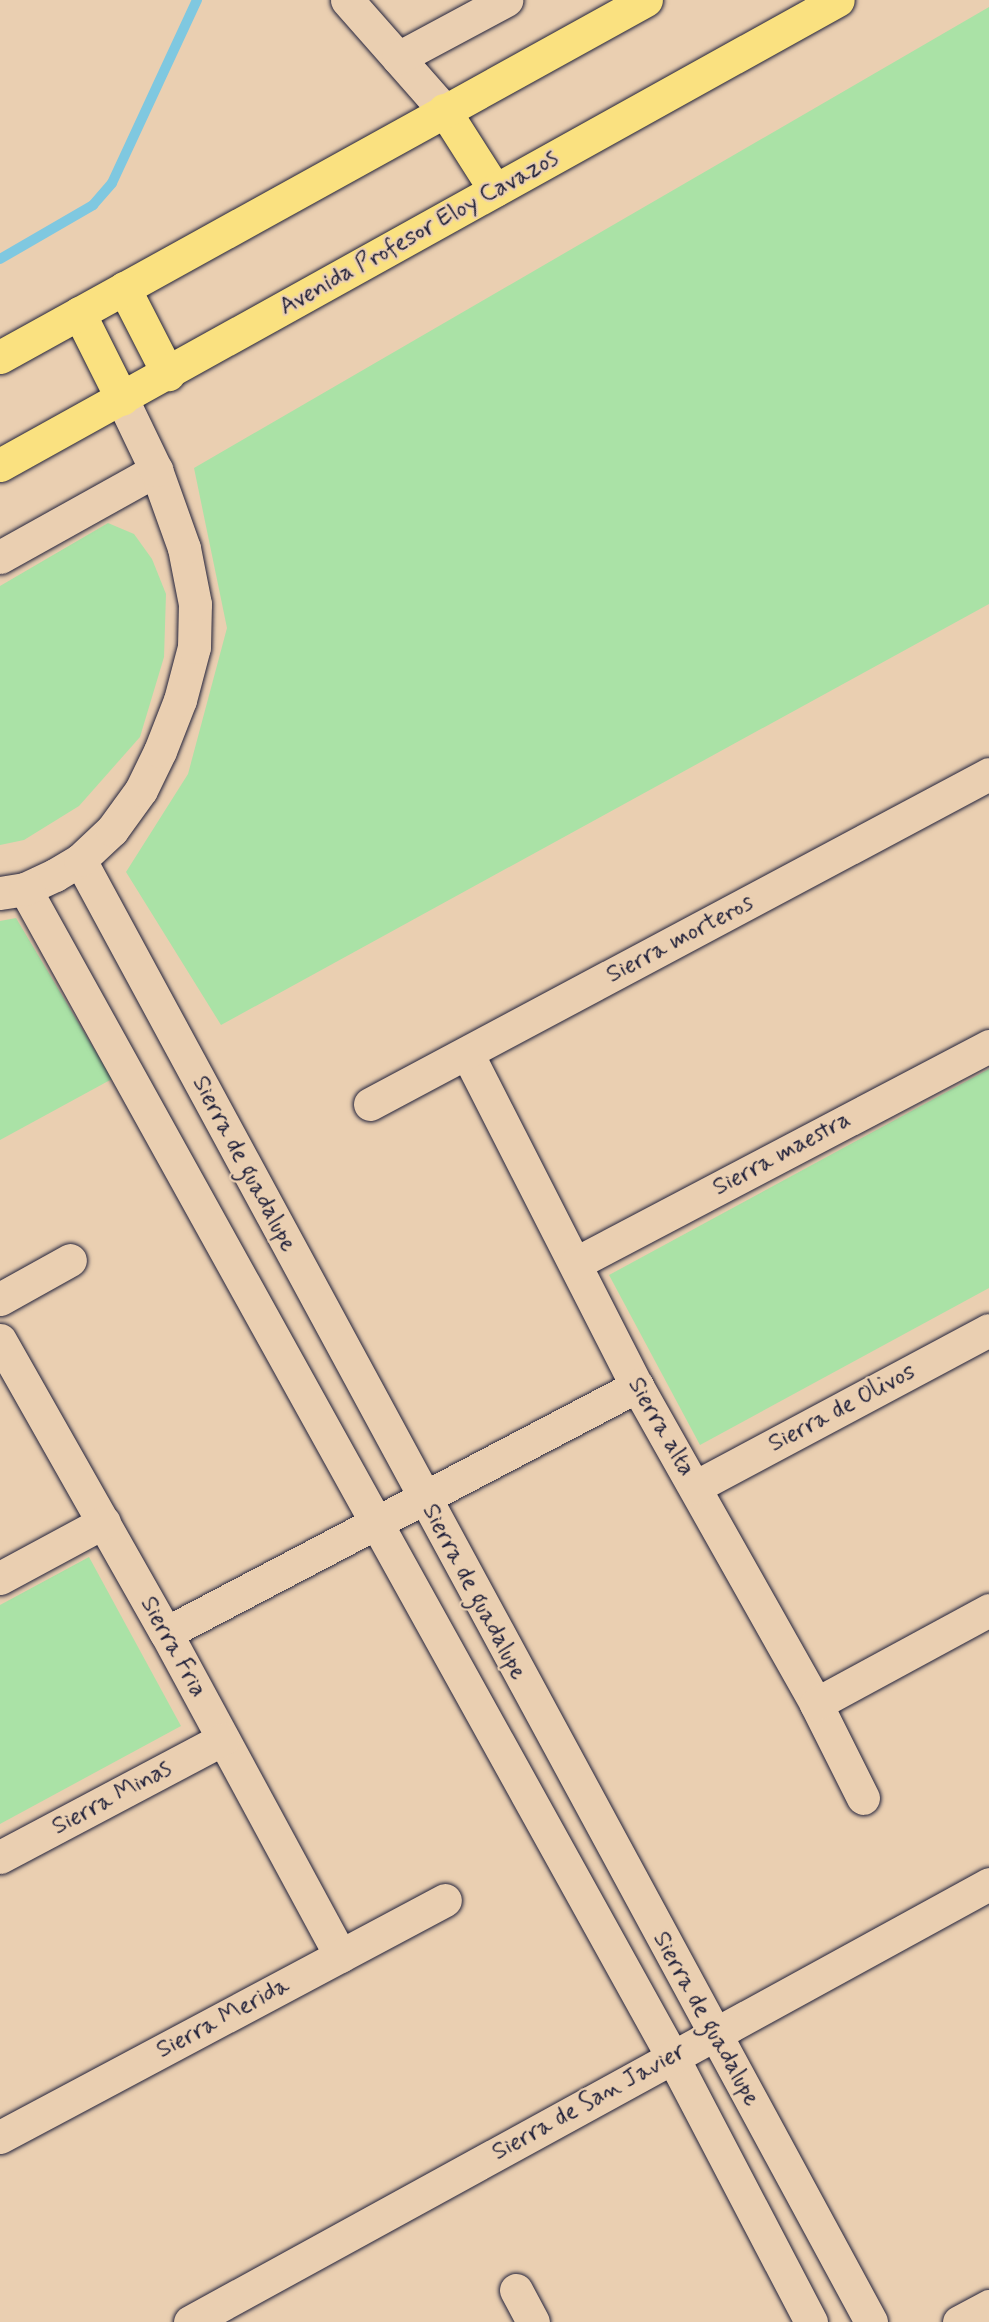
<!DOCTYPE html>
<html>
<head>
<meta charset="utf-8">
<style>
	body { margin:0 }
	#map { position:relative; width:989px; height:2322px; overflow:hidden; background:#eacfb1; font-family:Mynerve,sans-serif }
	div>[style] { position:absolute }
	[style*='--x'] { left:calc(var(--x)*1px); top:calc(var(--y)*1px); width:calc(var(--w)*1px); rotate:calc(var(--a)*1deg) }
	.green>* { inset:0; background:#aae2a6 }
	.stream>* { height:10px; margin:-5px; padding:0 5px; transform-origin:5px; border-radius:5px; background:#7fc8e0 }
	.roads { filter:drop-shadow(0 0 2px #22223b) drop-shadow(0 0 2px #22223b) }
	.minor>* { height:33px; margin:-16.5px; padding:0 16.5px; transform-origin:16.5px; border-radius:16.5px; background:#eacfb1 }
	.major>* { height:33px; margin:-16.5px; padding:0 16.5px; transform-origin:16.5px; border-radius:16.5px; background:#fae180 }
	span { translate:-50% -50%; white-space:nowrap; text-align:center; line-height:1.15; -webkit-text-stroke:4.5px #eacfb1; paint-order:stroke }
	.street-label { font-size:24px; color:#22223b }
</style>
</head>
<body>
<div id="map">
	<div class="green">
		<div style="clip-path:polygon(989px 7px,989px 604px,221px 1025px,126px 872px,188px 774px,227px 628px,194px 468px)"></div>
		<div style="clip-path:polygon(108px 523px,134px 534px,152px 559px,166px 594px,164px 657px,140px 737px,79px 806px,24px 840px,0 845px,0 586px)"></div>
		<div style="clip-path:polygon(16px 918px,112px 1079px,0 1140px,0 921px)"></div>
		<div style="clip-path:polygon(989px 1069px,989px 1288px,700px 1445px,609px 1275px)"></div>
		<div style="clip-path:polygon(89px 1557px,181px 1726px,0 1824px,0 1605px)"></div>
	</div>
	<div class="stream">
		<div style="--x:0;--y:259;--w:108;--a:-30.1"></div>
		<div style="--x:93;--y:205;--w:29;--a:-49"></div>
		<div style="--x:112;--y:183;--w:202;--a:-65.1"></div>
	</div>
	<div class="roads">
		<div class="minor">
			<div style="--x:347;--y:0;--w:147;--a:48.6"></div>
			<div style="--x:398;--y:58;--w:123;--a:-28.2"></div>
			<div style="--x:0;--y:557;--w:179;--a:-29.1"></div>
			<div style="--x:80;--y:860;--w:1662;--a:61.58"></div>
			<div style="--x:25;--y:889;--w:1334;--a:61"></div>
			<div style="--x:672;--y:2056;--w:300;--a:62.4"></div>
			<div style="--x:0;--y:893;--w:25;--a:-9"></div>
			<div style="--x:25;--y:889;--w:33;--a:-25"></div>
			<div style="--x:55;--y:875;--w:29;--a:-31"></div>
			<div style="--x:80;--y:860;--w:44;--a:-43.2"></div>
			<div style="--x:112;--y:830;--w:49;--a:-54.1"></div>
			<div style="--x:141;--y:790;--w:43;--a:-64"></div>
			<div style="--x:160;--y:751;--w:55;--a:-68.6"></div>
			<div style="--x:180;--y:700;--w:55;--a:-75.2"></div>
			<div style="--x:194;--y:647;--w:43;--a:-88.7"></div>
			<div style="--x:195;--y:604;--w:57;--a:-101.1"></div>
			<div style="--x:184;--y:548;--w:83;--a:-109.7"></div>
			<div style="--x:156;--y:470;--w:79;--a:-115.6"></div>
			<div style="--x:467;--y:1053;--w:374;--a:63"></div>
			<div style="--x:637;--y:1386;--w:365;--a:60.6"></div>
			<div style="--x:816;--y:1704;--w:105;--a:63.4"></div>
			<div style="--x:370;--y:1104;--w:701;--a:-28.06"></div>
			<div style="--x:576;--y:1263;--w:467;--a:-27.7"></div>
			<div style="--x:0;--y:1299;--w:80;--a:-29.1"></div>
			<div style="--x:0;--y:1340;--w:337;--a:60.5"></div>
			<div style="--x:166;--y:1633;--w:367;--a:61.6"></div>
			<div style="--x:695;--y:1487;--w:333;--a:-28.1"></div>
			<div style="--x:0;--y:1578;--w:118;--a:-28.3"></div>
			<div style="--x:166;--y:1633;--w:532;--a:-27.67"></div>
			<div style="--x:816;--y:1704;--w:197;--a:-28.5"></div>
			<div style="--x:0;--y:1857;--w:252;--a:-27.9"></div>
			<div style="--x:0;--y:2137;--w:504;--a:-28.04"></div>
			<div style="--x:516;--y:2290;--w:36;--a:62"></div>
			<div style="--x:190;--y:2322;--w:911;--a:-28.73"></div>
			<div style="--x:959;--y:2322;--w:34;--a:-28"></div>
		</div>
		<div class="major">
			<div style="--x:444;--y:110;--w:95;--a:57.5"></div>
			<div style="--x:124;--y:288;--w:97;--a:62.9"></div>
			<div style="--x:79;--y:313;--w:96;--a:63.4"></div>
			<div style="--x:0;--y:357;--w:738;--a:-28.93"></div>
			<div style="--x:0;--y:465;--w:958;--a:-29.03"></div>
		</div>
	</div>
	<div class="street-label">
		<span style="left:419px;top:233px;rotate:-29deg">Avenida Profesor Eloy Cavazos</span>
		<span style="left:680px;top:939px;rotate:-28deg">Sierra morteros</span>
		<span style="left:782px;top:1154px;rotate:-28deg">Sierra maestra</span>
		<span style="left:244px;top:1164px;rotate:62deg">Sierra de guadalupe</span>
		<span style="left:842px;top:1408px;rotate:-28deg">Sierra de Olivos</span>
		<span style="left:661px;top:1427px;rotate:60deg">Sierra alta</span>
		<span style="left:474px;top:1592px;rotate:62deg">Sierra de guadalupe</span>
		<span style="left:173px;top:1647px;rotate:61deg">Sierra Fria</span>
		<span style="left:112px;top:1798px;rotate:-28deg">Sierra Minas</span>
		<span style="left:223px;top:2018px;rotate:-28deg">Sierra Merida</span>
		<span style="left:706px;top:2019px;rotate:61deg">Sierra de guadalupe</span>
		<span style="left:589px;top:2102px;rotate:-29deg">Sierra de San Javier</span>
	</div>
</div>
</body>
</html>
